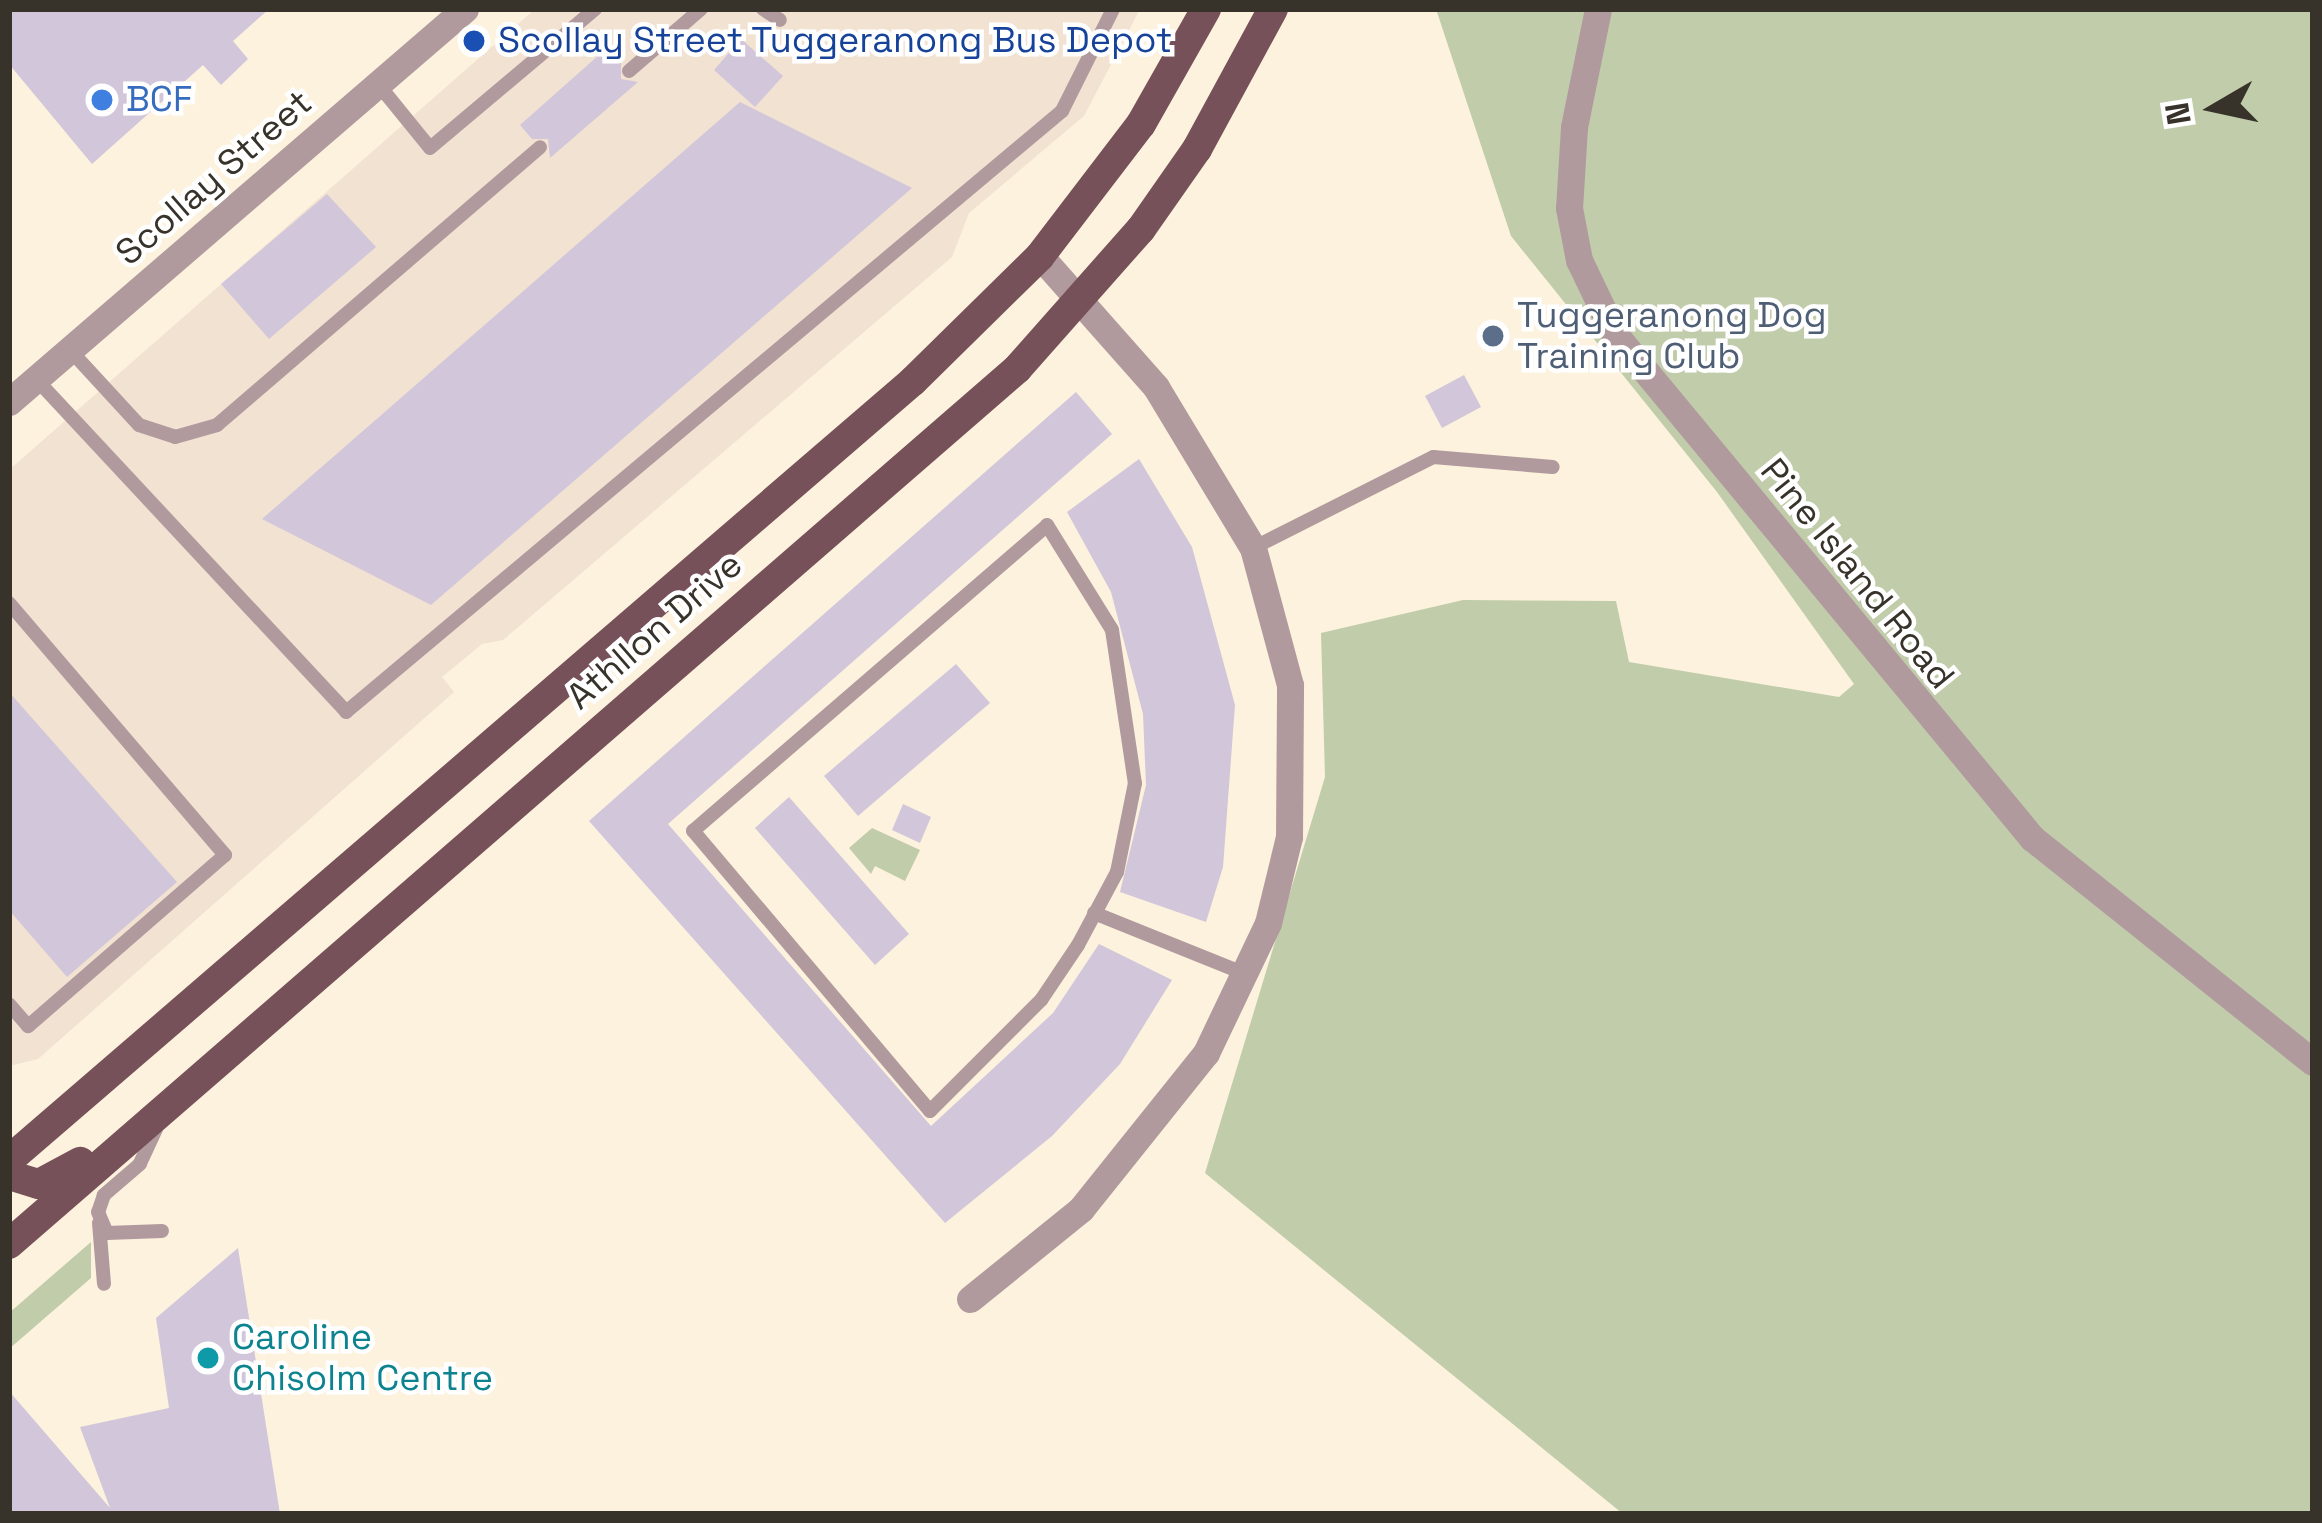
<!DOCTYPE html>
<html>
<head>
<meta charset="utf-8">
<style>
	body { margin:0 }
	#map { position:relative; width:2322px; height:1523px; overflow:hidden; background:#fcf2dd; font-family:"Space Grotesk",sans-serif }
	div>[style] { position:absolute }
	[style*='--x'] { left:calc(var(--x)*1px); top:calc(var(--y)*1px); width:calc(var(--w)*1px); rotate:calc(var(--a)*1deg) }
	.industrial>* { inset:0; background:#f2e2d1 }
	.green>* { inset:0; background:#c1ccab }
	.building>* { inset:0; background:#d2c6da }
	.lane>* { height:14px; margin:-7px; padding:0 7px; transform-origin:7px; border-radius:7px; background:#b19a9e }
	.street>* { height:27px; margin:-13.5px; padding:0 13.5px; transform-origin:13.5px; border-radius:13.5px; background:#b19a9e }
	.primary>* { height:30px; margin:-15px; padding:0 15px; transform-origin:15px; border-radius:15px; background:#775159 }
	.dots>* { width:33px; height:33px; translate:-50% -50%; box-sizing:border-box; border:6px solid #fff; border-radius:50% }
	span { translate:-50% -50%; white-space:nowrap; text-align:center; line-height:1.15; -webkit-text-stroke:9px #fff; paint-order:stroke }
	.transit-label { font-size:36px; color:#164399 }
	.left { translate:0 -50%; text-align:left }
	.shop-label { font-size:36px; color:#366cbe }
	.street-label { font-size:36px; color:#37332b }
	.service-label { font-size:36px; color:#4e5e75 }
	.culture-label { font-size:36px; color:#0d838f }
	.frame { position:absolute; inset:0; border:12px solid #37332b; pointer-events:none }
	.north { position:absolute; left:2154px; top:48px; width:120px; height:120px; -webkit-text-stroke:9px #fff; paint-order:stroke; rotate:261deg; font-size:33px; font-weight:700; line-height:48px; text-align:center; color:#37332b }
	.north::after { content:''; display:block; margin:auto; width:42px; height:54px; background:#37332b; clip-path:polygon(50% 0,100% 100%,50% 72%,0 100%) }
</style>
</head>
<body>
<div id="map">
	<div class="industrial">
		<div style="clip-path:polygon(535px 9px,1140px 9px,1084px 116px,969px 213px,952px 257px,503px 640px,482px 644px,442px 677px,454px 692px,38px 1059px,9px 1066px,9px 470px)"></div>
	</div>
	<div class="green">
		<div style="clip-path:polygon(1436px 9px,2313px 9px,2313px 1514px,1623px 1514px,1205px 1173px,1325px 777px,1321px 633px,1463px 600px,1616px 601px,1629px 662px,1839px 697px,1854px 684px,1717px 492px,1511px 236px)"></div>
		<div style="clip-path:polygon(872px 828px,920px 850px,905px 881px,875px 866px,871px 874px,849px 848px)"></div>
		<div style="clip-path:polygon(91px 1242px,91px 1278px,9px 1349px,9px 1313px)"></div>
	</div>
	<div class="building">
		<div style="clip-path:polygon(9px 9px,269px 9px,233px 41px,248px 59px,221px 85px,203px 65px,92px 164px,9px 64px)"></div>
		<div style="clip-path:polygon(741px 39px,783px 76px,755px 107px,714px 70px)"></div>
		<div style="clip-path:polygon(608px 47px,621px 63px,621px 79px,638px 82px,550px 158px,548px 139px,532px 139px,520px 125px)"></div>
		<div style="clip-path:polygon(740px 102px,912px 188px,431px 605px,262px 519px)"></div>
		<div style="clip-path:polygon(327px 194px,376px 247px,269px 339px,221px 284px)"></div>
		<div style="clip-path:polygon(1464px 375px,1481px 407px,1442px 428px,1425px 396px)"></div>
		<div style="clip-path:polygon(1076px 392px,1112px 434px,668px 824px,931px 1126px,1053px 1013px,1099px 944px,1172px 980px,1120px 1064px,1052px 1136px,945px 1223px,589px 821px)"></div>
		<div style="clip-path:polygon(1139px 459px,1192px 547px,1235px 705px,1223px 867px,1206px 922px,1120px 892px,1146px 785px,1143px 714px,1111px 592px,1067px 512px)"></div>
		<div style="clip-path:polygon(956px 664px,990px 703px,858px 816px,824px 776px)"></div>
		<div style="clip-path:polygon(9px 692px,177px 882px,67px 977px,9px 910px)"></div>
		<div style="clip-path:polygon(789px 797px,909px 934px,875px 965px,755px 828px)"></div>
		<div style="clip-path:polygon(903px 804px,931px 817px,920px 843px,892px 830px)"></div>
		<div style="clip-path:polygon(238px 1248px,280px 1514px,9px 1514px,9px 1391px,110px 1508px,80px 1427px,169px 1408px,156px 1318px)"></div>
	</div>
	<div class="lane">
		<div style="--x:763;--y:9;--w:20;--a:33"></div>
		<div style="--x:629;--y:71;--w:95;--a:-40.7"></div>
		<div style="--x:378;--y:84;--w:82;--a:50.9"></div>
		<div style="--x:430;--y:148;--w:216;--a:-40.1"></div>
		<div style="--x:70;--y:350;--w:102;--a:47.4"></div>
		<div style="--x:139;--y:425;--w:38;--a:18"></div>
		<div style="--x:175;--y:437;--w:44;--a:-15.9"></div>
		<div style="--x:217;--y:425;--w:426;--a:-40.7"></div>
		<div style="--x:36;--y:379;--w:455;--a:47"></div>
		<div style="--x:346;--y:712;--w:935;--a:-40.01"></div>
		<div style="--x:1062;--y:111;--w:114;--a:-63.4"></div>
		<div style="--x:1047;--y:525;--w:123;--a:58.2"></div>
		<div style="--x:1112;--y:630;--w:155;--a:81.5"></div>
		<div style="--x:1135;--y:783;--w:91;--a:101.4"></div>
		<div style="--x:1117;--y:872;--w:83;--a:118.1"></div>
		<div style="--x:1078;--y:945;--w:66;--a:123.9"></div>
		<div style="--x:1041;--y:1000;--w:157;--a:135"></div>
		<div style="--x:930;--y:1111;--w:367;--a:-130.2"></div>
		<div style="--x:693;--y:831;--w:468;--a:-40.8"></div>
		<div style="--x:1253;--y:548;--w:202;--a:-26.8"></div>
		<div style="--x:1433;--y:457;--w:120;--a:4.8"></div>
		<div style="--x:9;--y:603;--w:332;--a:49.4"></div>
		<div style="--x:225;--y:855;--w:261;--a:139"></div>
		<div style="--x:28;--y:1026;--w:29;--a:-131"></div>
		<div style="--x:1094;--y:913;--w:164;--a:21.9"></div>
		<div style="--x:156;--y:1129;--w:38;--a:115"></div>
		<div style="--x:140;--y:1164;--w:48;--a:139.3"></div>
		<div style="--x:104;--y:1195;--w:18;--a:109"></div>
		<div style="--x:98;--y:1212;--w:23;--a:67"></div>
		<div style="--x:107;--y:1233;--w:55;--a:-2.1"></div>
		<div style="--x:99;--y:1223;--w:61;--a:85.3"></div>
	</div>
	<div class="street">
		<div style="--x:1598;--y:9;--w:120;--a:101.5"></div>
		<div style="--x:1574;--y:127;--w:81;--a:93.5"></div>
		<div style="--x:1569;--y:208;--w:53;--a:79.1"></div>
		<div style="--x:1579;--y:260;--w:81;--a:64.4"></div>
		<div style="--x:1614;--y:333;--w:656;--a:50.38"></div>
		<div style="--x:2032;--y:838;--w:359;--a:38.6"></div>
		<div style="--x:9;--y:402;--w:602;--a:-40.76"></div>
		<div style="--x:970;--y:1299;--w:143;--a:-39"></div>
		<div style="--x:1081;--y:1209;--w:200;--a:-51.3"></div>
		<div style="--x:1206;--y:1053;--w:144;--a:-64.5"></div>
		<div style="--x:1268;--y:923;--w:89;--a:-76.3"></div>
		<div style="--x:1289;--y:837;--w:152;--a:-89.6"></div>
		<div style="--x:1290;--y:685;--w:142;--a:-105.1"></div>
		<div style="--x:1253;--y:548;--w:188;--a:-121.1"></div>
		<div style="--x:1156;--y:387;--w:175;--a:-131.5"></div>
	</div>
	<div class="primary">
		<div style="--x:9;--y:1160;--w:1193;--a:-40.75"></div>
		<div style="--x:913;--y:381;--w:178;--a:-44.5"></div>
		<div style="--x:1040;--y:256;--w:166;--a:-52.6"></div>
		<div style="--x:1141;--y:124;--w:132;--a:-60.5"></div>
		<div style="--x:9;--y:1175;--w:31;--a:17"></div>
		<div style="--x:39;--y:1184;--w:47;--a:-28.2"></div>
		<div style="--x:9;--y:1244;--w:1335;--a:-40.96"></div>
		<div style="--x:1017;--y:369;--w:187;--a:-48.5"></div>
		<div style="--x:1141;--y:229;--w:98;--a:-55"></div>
		<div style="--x:1197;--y:149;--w:159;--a:-61.5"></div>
	</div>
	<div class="dots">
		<div style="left:474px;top:41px;background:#1a4fb4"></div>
		<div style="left:102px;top:100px;background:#3f7fe0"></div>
		<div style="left:1493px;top:336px;background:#5c6f8a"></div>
		<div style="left:208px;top:1358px;background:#0f9aa8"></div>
	</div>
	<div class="transit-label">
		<span class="left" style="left:498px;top:41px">Scollay Street Tuggeranong Bus Depot</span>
	</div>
	<div class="shop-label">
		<span class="left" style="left:126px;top:100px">BCF</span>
	</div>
	<div class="street-label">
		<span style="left:214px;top:178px;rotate:-41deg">Scollay Street</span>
		<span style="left:1857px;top:574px;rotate:51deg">Pine Island Road</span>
		<span style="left:655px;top:631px;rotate:-41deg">Athllon Drive</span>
	</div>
	<div class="service-label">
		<span class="left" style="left:1517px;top:336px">Tuggeranong Dog<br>Training Club</span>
	</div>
	<div class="culture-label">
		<span class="left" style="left:232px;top:1358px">Caroline<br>Chisolm Centre</span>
	</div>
	<div class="frame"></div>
	<div class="north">N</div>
</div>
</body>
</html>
